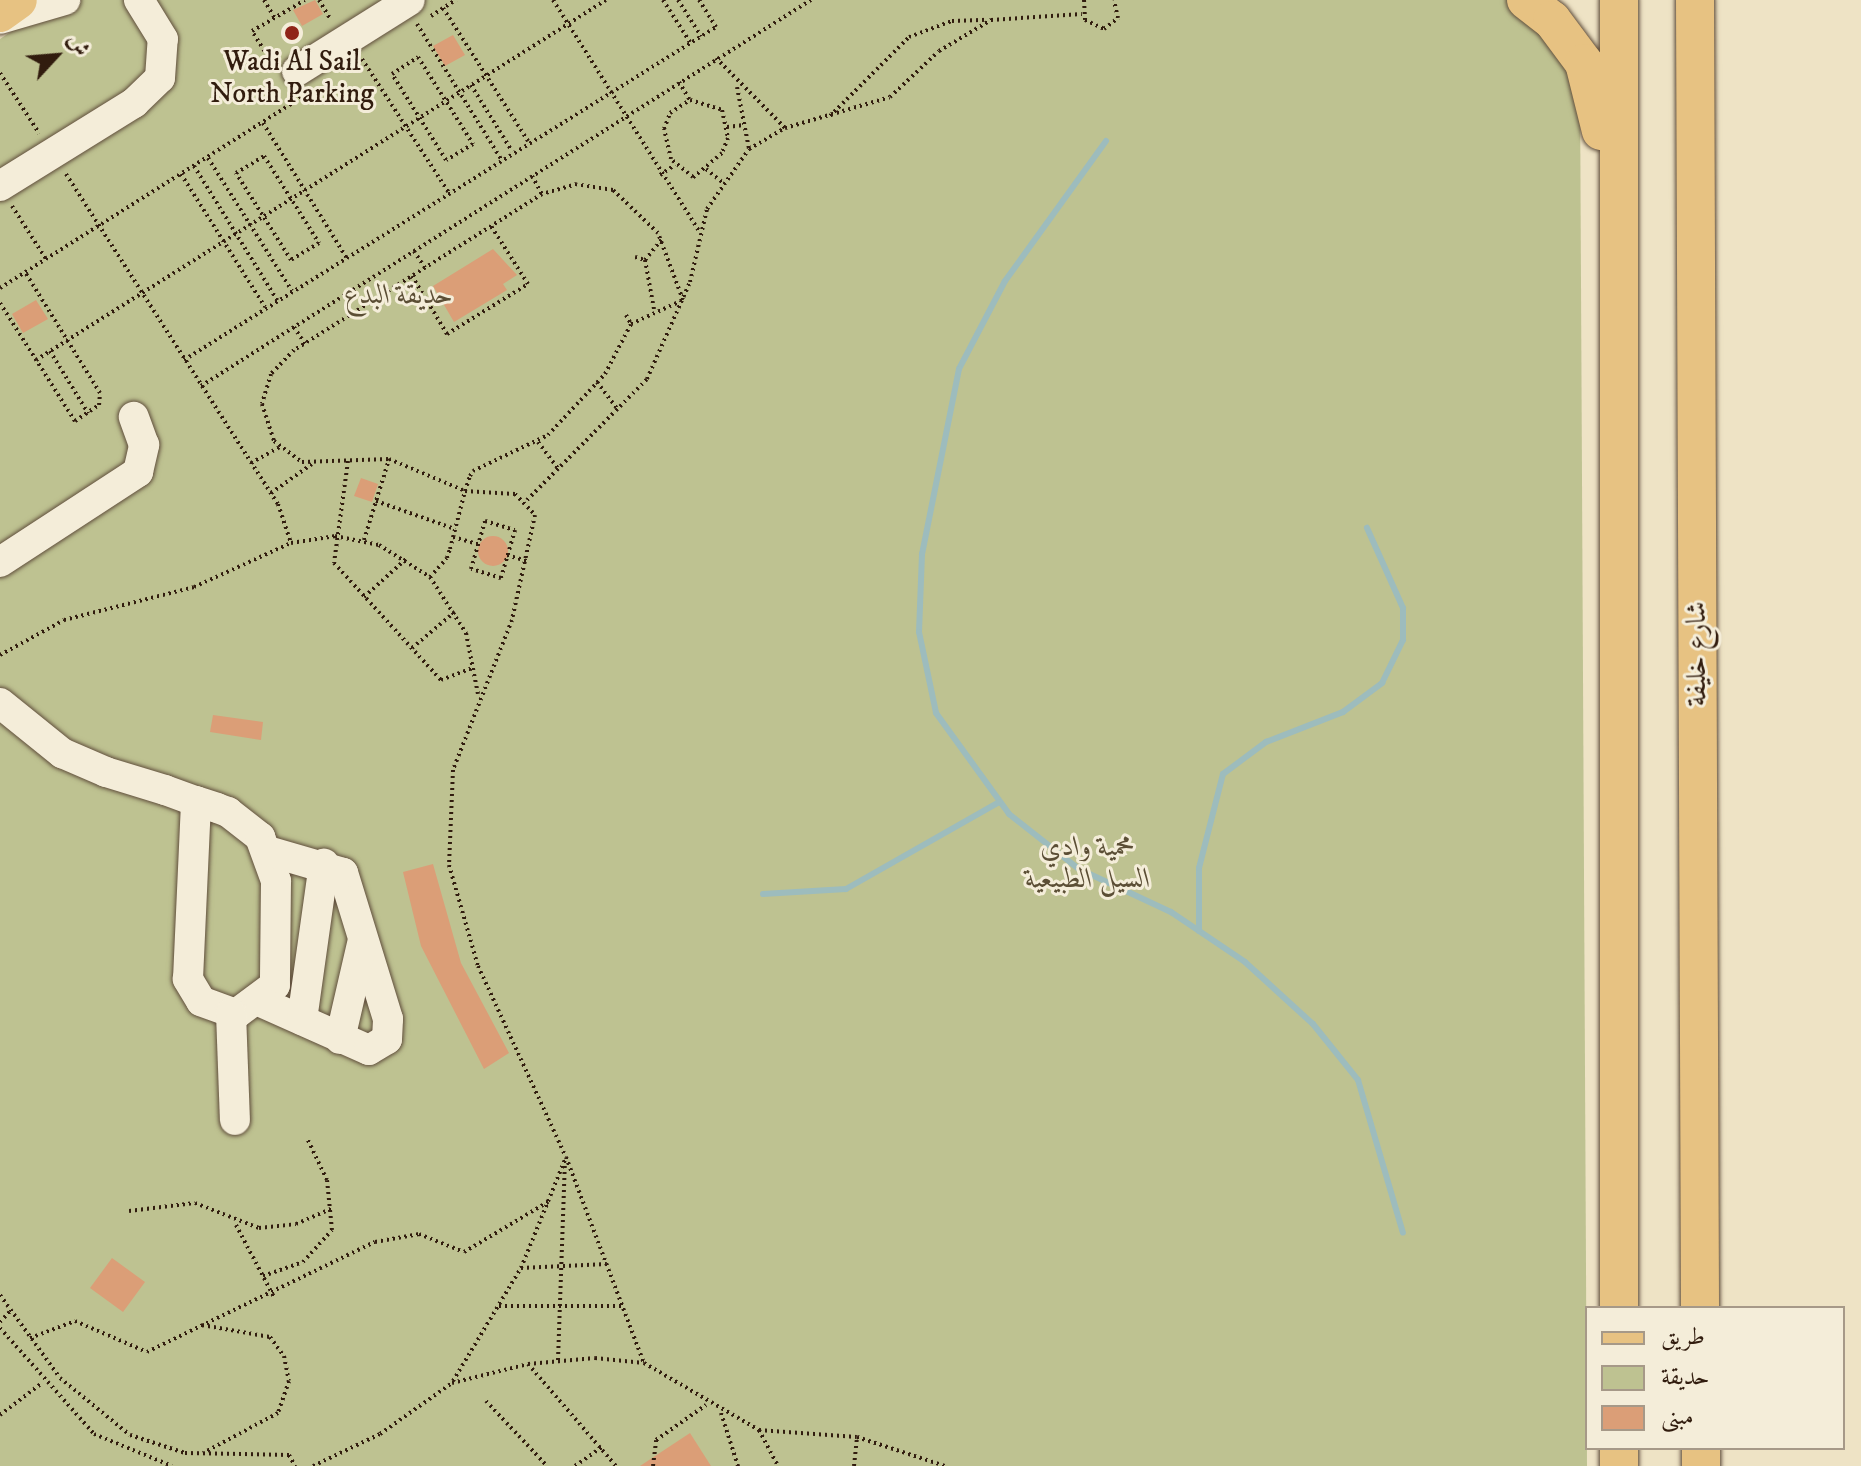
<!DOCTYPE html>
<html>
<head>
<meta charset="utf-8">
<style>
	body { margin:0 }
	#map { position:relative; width:1861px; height:1466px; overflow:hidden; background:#eee3c5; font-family:"IM FELL DW Pica",Amiri,serif }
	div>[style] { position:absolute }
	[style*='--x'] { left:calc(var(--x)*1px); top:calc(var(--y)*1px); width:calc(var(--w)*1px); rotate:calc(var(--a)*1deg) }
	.green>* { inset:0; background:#bec291 }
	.stream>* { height:6px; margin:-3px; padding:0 3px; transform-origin:3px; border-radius:3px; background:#9dbcbd }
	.building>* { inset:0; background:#db9e77 }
	.round { border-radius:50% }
	.path>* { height:4px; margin-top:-2px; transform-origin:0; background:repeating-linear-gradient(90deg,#311c0e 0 2px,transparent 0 6px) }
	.roads { filter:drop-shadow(0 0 2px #604e3c) drop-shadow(0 0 2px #604e3c) }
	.minor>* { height:30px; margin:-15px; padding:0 15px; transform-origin:15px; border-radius:15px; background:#f4edd9 }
	.major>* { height:38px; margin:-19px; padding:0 19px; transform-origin:19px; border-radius:19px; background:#e7c282 }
	.dots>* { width:22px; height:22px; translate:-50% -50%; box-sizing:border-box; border:4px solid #f4edd9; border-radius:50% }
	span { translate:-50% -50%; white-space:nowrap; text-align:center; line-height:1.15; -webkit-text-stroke:6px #f4edd9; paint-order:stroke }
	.poi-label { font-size:28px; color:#311c0e }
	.park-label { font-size:28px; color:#5b4e35; font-style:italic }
	.street-label { font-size:28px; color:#311c0e }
	.legend { position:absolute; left:1585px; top:1306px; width:260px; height:144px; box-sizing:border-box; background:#f4edd9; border:2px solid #a69988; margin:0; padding:10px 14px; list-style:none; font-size:24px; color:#311c0e }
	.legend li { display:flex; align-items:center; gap:16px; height:40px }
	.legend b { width:40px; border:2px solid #a69988 }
	.north { position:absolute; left:16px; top:16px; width:80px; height:80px; -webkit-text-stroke:6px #f4edd9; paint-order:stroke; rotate:64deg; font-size:22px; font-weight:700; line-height:32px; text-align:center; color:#311c0e }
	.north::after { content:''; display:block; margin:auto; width:28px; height:36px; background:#311c0e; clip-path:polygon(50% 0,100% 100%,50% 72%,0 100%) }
</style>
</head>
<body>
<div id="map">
	<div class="green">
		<div style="clip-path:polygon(59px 0,1516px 0,1580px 85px,1587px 1466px,0 1466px,0 39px)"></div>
	</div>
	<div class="stream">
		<div style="--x:1106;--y:141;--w:173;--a:125.8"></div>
		<div style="--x:1005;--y:281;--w:99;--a:117.6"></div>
		<div style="--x:959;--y:369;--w:189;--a:101.3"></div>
		<div style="--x:922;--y:554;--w:78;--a:92.2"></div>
		<div style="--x:919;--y:632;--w:83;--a:78.1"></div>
		<div style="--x:936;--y:713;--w:125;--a:54.1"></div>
		<div style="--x:1009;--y:814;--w:89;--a:38.2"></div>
		<div style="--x:1079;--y:869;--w:102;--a:25.1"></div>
		<div style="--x:1171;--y:912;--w:89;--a:34"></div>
		<div style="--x:1245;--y:962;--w:92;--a:42.4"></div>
		<div style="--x:1313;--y:1024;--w:72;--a:51.2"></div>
		<div style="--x:1358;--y:1080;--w:159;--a:73.6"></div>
		<div style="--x:763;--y:894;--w:83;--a:-3.4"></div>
		<div style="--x:846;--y:889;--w:176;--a:-29.6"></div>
		<div style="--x:1199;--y:931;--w:63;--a:-90"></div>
		<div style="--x:1199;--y:868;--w:97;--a:-75.7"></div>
		<div style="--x:1223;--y:774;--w:54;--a:-36.7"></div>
		<div style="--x:1266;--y:742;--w:83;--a:-21.3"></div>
		<div style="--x:1343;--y:712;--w:49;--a:-36.6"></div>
		<div style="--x:1382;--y:683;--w:48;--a:-64"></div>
		<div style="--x:1403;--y:640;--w:32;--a:-90"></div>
		<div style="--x:1403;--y:608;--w:88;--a:-114.2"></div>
	</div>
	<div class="building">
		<div style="clip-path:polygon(315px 0,323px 14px,302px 26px,293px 10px)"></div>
		<div style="clip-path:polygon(453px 35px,465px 55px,445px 66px,433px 46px)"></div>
		<div style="clip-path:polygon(493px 249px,517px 275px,503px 284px,507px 290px,454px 322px,433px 286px)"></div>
		<div style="clip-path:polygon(36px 300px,48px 319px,23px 333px,12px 314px)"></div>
		<div style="clip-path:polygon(361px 478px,378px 484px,372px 502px,354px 496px)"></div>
		<div class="round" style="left:478px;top:536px;width:30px;height:30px"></div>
		<div style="clip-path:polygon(213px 715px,263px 722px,261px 740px,210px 732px)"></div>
		<div style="clip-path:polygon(433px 864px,461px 963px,509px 1053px,484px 1069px,421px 946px,403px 872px)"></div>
		<div style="clip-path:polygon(112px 1258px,145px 1282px,123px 1312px,90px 1288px)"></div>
		<div style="clip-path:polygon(690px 1433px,711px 1466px,640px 1466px)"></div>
	</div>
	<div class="path">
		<div style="--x:264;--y:0;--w:21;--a:59"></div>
		<div style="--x:319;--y:0;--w:23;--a:59"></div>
		<div style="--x:553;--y:0;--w:273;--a:57.7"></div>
		<div style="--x:663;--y:0;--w:50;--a:57.3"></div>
		<div style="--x:678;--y:0;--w:43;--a:57.4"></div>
		<div style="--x:1084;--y:0;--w:20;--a:87"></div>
		<div style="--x:1085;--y:20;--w:21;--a:25"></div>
		<div style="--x:1104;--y:29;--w:18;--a:-38"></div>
		<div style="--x:1118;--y:18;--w:18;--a:-103"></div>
		<div style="--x:443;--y:8;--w:158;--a:57.4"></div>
		<div style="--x:431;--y:16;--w:30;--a:-33"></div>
		<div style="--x:417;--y:24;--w:159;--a:58.1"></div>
		<div style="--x:418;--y:57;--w:103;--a:57.7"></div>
		<div style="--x:473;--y:144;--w:31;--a:149"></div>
		<div style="--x:446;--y:160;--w:102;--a:-122.1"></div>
		<div style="--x:392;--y:74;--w:31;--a:-33"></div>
		<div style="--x:716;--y:58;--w:98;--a:45.4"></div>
		<div style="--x:362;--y:59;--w:160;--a:57"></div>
		<div style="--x:274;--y:66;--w:41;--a:-122.2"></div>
		<div style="--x:252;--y:31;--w:61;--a:-30.3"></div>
		<div style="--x:0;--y:73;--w:72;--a:57"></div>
		<div style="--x:679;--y:82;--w:21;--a:59"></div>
		<div style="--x:471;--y:85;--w:78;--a:58.2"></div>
		<div style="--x:737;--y:87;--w:63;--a:79"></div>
		<div style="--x:690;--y:100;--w:34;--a:17"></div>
		<div style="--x:722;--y:110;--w:29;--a:78"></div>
		<div style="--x:728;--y:138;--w:16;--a:112"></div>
		<div style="--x:722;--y:153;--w:38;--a:140"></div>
		<div style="--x:693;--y:177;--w:28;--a:-141"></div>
		<div style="--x:671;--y:159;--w:31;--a:-103"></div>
		<div style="--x:664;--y:129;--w:17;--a:-69"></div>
		<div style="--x:670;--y:113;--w:24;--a:-33"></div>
		<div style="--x:830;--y:116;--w:112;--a:-45"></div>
		<div style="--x:909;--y:37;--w:46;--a:-20.4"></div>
		<div style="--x:952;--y:21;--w:36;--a:-2"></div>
		<div style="--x:263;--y:123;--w:158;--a:58.2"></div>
		<div style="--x:727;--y:127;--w:17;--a:-7"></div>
		<div style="--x:264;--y:156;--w:103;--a:57.7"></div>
		<div style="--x:319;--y:243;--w:33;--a:149"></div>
		<div style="--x:291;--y:260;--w:103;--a:-122.3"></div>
		<div style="--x:236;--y:173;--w:33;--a:-31"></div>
		<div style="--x:208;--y:158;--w:157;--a:57.7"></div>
		<div style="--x:194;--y:166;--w:158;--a:58.2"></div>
		<div style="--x:706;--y:169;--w:21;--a:39"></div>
		<div style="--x:66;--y:174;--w:392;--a:57.3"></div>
		<div style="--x:278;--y:504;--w:41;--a:71.6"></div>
		<div style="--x:181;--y:174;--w:157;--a:57.7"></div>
		<div style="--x:660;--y:175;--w:18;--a:-34"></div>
		<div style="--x:532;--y:176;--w:21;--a:61"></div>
		<div style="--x:12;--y:206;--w:63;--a:57.3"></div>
		<div style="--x:414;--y:251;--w:20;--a:57"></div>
		<div style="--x:635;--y:257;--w:10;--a:17"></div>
		<div style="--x:412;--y:276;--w:68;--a:58.9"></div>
		<div style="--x:447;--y:334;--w:95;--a:-31.7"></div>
		<div style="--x:528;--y:284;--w:69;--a:-122.5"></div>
		<div style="--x:0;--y:288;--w:361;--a:-32.3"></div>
		<div style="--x:0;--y:303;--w:140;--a:57.6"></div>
		<div style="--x:75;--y:421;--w:29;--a:-34"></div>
		<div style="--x:99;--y:405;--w:12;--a:-85"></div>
		<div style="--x:100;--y:393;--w:142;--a:-121.8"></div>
		<div style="--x:654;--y:309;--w:50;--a:-100.4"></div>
		<div style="--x:645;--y:260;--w:26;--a:-51"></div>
		<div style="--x:626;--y:315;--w:10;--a:61"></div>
		<div style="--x:294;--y:327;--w:20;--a:57"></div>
		<div style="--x:50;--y:351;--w:73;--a:58.5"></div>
		<div style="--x:36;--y:360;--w:674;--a:-32.28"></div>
		<div style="--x:184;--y:360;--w:628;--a:-32.04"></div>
		<div style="--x:716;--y:27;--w:32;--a:-122"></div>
		<div style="--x:597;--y:382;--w:34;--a:53"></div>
		<div style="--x:201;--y:386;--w:722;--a:-32.33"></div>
		<div style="--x:538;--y:442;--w:34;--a:53"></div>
		<div style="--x:348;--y:461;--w:103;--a:97.8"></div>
		<div style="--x:334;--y:563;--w:159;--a:47.6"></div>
		<div style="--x:441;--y:680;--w:34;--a:-21"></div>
		<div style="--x:251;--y:463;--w:33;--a:-29"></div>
		<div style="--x:271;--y:493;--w:50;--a:-35.3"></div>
		<div style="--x:527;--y:500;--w:170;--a:-45.2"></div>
		<div style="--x:647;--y:379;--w:106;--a:-66.1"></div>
		<div style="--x:690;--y:282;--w:75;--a:-76.9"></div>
		<div style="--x:707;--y:209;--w:73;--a:-55"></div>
		<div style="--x:749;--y:149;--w:42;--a:-30.3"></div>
		<div style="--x:785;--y:128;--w:109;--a:-16.4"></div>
		<div style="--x:890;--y:97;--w:67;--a:-43.2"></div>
		<div style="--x:939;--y:51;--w:61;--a:-30.8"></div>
		<div style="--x:991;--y:20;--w:91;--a:-3.8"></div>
		<div style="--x:376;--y:501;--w:84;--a:19.5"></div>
		<div style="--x:485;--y:521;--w:31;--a:17"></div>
		<div style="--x:515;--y:530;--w:50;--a:106.3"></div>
		<div style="--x:501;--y:578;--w:31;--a:-163"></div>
		<div style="--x:471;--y:569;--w:50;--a:-73.7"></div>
		<div style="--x:453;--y:537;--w:26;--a:16"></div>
		<div style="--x:364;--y:540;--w:85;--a:-72.8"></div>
		<div style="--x:507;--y:555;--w:21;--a:17"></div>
		<div style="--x:430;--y:577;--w:25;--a:-48"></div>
		<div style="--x:447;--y:558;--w:9;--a:-72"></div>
		<div style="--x:450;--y:549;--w:60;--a:-75.5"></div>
		<div style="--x:465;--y:491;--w:16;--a:-72"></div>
		<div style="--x:470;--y:476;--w:6;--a:-59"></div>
		<div style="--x:473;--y:471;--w:83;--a:-25.6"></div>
		<div style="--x:548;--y:435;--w:83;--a:-46.9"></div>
		<div style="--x:605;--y:374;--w:56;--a:-62.5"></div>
		<div style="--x:631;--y:324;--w:57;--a:-24.8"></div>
		<div style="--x:683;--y:300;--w:72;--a:-110.5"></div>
		<div style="--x:658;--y:233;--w:62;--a:-136.3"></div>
		<div style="--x:613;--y:190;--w:36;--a:-171"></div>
		<div style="--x:577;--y:184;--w:36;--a:164"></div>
		<div style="--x:542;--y:194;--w:293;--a:147.8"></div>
		<div style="--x:294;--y:350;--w:33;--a:134"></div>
		<div style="--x:271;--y:374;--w:31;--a:107"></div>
		<div style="--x:262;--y:404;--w:39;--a:72"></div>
		<div style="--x:274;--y:441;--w:35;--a:37"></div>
		<div style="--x:302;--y:462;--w:87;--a:-2"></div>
		<div style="--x:389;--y:459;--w:82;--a:22.8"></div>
		<div style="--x:465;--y:491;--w:50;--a:3.4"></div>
		<div style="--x:515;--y:494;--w:29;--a:46"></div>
		<div style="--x:535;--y:515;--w:107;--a:102.4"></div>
		<div style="--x:512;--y:620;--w:161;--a:111.5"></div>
		<div style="--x:453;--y:770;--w:95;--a:92.4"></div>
		<div style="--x:449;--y:865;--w:105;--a:74"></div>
		<div style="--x:478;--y:966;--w:210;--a:65.3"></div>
		<div style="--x:566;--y:1157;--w:220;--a:69.3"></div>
		<div style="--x:364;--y:597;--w:57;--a:-42.1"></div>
		<div style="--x:412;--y:648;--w:57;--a:-40.1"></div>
		<div style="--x:0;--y:655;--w:73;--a:-28.7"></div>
		<div style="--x:64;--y:620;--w:134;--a:-14.2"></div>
		<div style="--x:194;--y:587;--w:107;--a:-24.4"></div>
		<div style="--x:291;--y:543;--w:45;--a:-9"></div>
		<div style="--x:335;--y:536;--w:45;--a:11.6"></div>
		<div style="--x:379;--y:545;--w:60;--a:32.1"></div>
		<div style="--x:430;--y:577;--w:67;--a:57.3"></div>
		<div style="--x:466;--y:633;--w:62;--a:78.9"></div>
		<div style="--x:129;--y:1211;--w:66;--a:-6.9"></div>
		<div style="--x:195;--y:1203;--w:69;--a:21.3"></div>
		<div style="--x:259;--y:1228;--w:37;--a:-6"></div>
		<div style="--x:296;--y:1224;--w:40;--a:-23.4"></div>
		<div style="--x:236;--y:1225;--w:81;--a:62.2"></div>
		<div style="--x:521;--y:1268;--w:86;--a:-2.7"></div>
		<div style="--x:263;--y:1276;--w:42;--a:-19.3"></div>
		<div style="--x:303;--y:1262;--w:43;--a:-47.8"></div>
		<div style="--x:332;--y:1230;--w:50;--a:-95.7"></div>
		<div style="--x:327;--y:1180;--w:47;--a:-115.5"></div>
		<div style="--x:0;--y:1295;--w:102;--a:54.1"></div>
		<div style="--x:60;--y:1378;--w:90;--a:39.2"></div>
		<div style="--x:130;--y:1435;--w:58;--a:18.1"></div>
		<div style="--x:185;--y:1453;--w:104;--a:1.1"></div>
		<div style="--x:289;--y:1455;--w:13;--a:61"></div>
		<div style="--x:499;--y:1306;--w:123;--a:0"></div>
		<div style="--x:0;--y:1322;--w:16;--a:-47"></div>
		<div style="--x:202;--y:1325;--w:69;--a:10"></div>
		<div style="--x:270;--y:1337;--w:24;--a:54"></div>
		<div style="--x:284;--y:1356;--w:25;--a:79"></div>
		<div style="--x:289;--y:1381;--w:34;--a:109"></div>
		<div style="--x:278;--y:1413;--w:85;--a:151.9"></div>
		<div style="--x:0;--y:1328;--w:142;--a:48.4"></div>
		<div style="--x:94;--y:1434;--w:84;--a:22.3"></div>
		<div style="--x:30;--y:1338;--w:48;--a:-20.7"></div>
		<div style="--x:75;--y:1321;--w:78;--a:23.3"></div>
		<div style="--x:147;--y:1352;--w:253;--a:-25.8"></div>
		<div style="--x:375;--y:1242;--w:45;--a:-10.3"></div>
		<div style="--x:419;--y:1234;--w:48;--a:21.8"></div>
		<div style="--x:464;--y:1252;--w:98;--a:-30.8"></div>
		<div style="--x:558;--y:1360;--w:197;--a:-88"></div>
		<div style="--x:528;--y:1364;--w:135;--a:49.2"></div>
		<div style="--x:453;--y:1381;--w:132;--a:-59"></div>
		<div style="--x:521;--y:1268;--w:120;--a:-67.9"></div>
		<div style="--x:486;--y:1401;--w:89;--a:46.8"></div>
		<div style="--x:721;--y:1413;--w:56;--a:72.2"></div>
		<div style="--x:0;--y:1415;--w:53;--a:-37.3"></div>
		<div style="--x:759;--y:1430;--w:41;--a:62.2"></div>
		<div style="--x:313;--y:1466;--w:74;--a:-25.5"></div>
		<div style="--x:380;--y:1434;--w:88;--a:-35.3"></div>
		<div style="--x:452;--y:1383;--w:78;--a:-14"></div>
		<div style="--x:528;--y:1364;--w:67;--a:-5.1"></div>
		<div style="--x:595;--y:1358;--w:49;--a:5.8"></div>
		<div style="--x:644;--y:1363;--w:133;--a:30.2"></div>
		<div style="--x:759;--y:1430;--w:98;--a:4.1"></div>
		<div style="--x:857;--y:1437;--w:93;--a:18.2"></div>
		<div style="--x:575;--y:1466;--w:35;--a:-35"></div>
		<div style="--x:653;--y:1466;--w:26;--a:-83"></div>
		<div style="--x:656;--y:1440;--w:61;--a:-35"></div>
		<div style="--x:854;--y:1466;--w:29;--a:-84"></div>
	</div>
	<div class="roads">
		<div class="minor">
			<div style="--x:0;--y:19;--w:68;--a:-16.3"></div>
			<div style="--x:297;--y:71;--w:133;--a:-32.1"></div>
			<div style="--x:0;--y:186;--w:158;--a:-31.8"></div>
			<div style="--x:134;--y:103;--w:36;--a:-44"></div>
			<div style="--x:160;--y:78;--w:39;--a:-86"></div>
			<div style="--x:163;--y:39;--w:46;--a:-121.6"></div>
			<div style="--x:0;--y:562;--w:165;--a:-33.1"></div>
			<div style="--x:138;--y:472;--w:28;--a:-77"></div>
			<div style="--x:144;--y:445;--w:30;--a:-110"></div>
			<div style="--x:0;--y:703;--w:80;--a:38.9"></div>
			<div style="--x:62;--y:753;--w:48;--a:23.4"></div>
			<div style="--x:106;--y:772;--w:62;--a:17"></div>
			<div style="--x:165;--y:790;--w:33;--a:20"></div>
			<div style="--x:196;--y:801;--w:22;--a:18"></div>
			<div style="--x:217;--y:808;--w:12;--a:20"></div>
			<div style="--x:228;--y:812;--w:41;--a:38"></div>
			<div style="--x:260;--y:837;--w:47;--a:70"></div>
			<div style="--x:276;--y:881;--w:104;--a:90.6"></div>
			<div style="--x:275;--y:985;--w:49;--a:143.4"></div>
			<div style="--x:236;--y:1014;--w:37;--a:-160"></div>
			<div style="--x:201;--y:1001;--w:26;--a:-121"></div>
			<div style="--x:188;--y:979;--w:178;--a:-87.4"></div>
			<div style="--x:261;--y:1002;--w:118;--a:24"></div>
			<div style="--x:369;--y:1050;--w:21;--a:-31"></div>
			<div style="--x:387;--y:1039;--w:20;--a:-87"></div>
			<div style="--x:388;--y:1019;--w:153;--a:-107.1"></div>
			<div style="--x:343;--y:873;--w:78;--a:-163.7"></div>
			<div style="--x:231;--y:1013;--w:107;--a:87.9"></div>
			<div style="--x:302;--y:1020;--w:158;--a:-82"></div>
			<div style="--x:340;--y:1039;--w:98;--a:-77"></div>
		</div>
		<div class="major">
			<div style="--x:1526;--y:0;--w:33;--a:38"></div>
			<div style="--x:1552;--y:20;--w:54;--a:53.3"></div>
			<div style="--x:1584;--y:63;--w:70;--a:76"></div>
			<div style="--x:1619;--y:0;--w:1308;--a:90"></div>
			<div style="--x:1695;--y:0;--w:1308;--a:89.78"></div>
			<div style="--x:0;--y:13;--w:22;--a:-36"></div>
			<div style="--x:1619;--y:1448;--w:18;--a:90"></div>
			<div style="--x:1701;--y:1448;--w:18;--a:90"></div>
		</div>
	</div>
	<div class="dots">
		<div style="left:292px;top:33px;background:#8f2418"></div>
	</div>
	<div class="poi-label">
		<span style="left:292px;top:78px">Wadi Al Sail<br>North Parking</span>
	</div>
	<div class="park-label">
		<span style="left:399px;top:295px">حديقة البدع</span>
		<span style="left:1088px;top:863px">محمية وادي<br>السيل الطبيعية</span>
	</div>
	<div class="street-label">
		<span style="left:1697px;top:654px;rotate:-90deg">شارع خليفة</span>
	</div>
	<ul class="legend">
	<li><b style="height:10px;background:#e7c282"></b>طريق</li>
	<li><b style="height:22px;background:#bec291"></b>حديقة</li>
	<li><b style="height:22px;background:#db9e77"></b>مبنى</li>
	</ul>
	<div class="north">ش</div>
</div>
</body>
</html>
